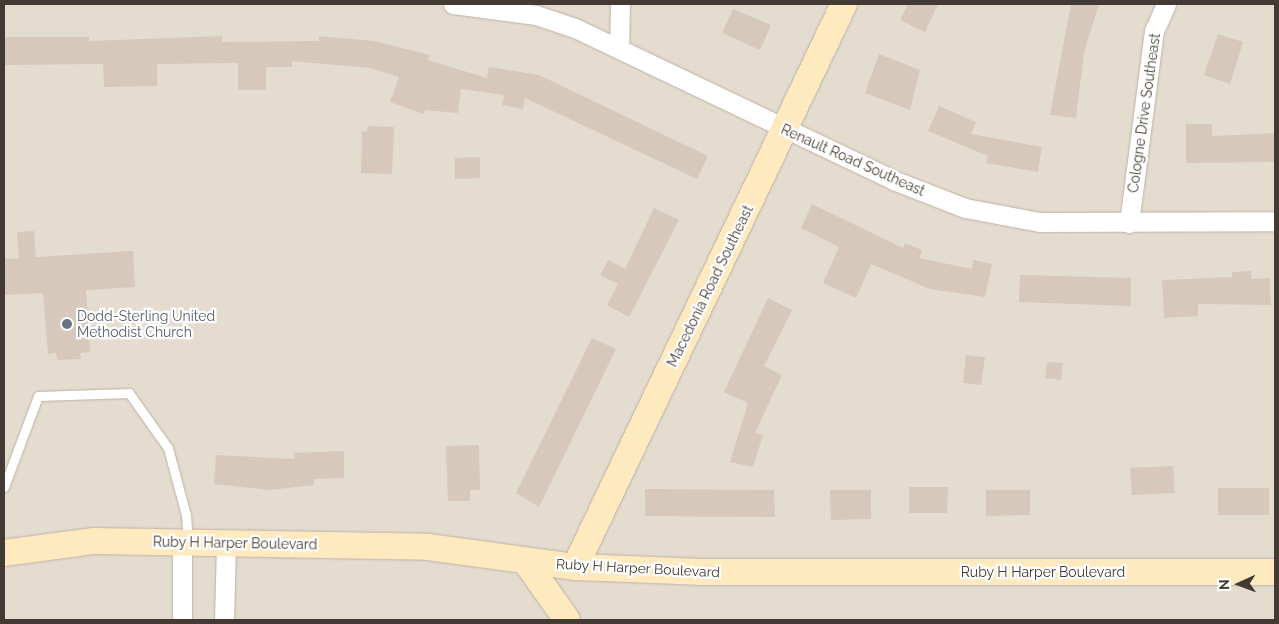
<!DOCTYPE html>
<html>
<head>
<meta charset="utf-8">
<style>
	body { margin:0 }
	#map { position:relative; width:1279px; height:624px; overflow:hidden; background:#f1ebe2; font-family:Raleway,sans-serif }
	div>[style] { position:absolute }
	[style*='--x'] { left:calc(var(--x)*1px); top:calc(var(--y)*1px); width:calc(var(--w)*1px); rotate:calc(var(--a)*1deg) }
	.residential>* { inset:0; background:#e5dcd0 }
	.building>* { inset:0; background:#d6c8ba }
	.roads { filter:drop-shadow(0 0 1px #bdb2a5) drop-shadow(0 0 1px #bdb2a5) }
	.lane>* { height:9px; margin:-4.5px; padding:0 4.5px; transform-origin:4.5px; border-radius:4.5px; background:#fff }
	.street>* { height:19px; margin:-9.5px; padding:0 9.5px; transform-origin:9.5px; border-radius:9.5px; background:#fff }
	.secondary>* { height:26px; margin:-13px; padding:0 13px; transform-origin:13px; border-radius:13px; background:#ffe9be }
	.dots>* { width:14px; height:14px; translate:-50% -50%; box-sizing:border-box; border:2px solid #fff; border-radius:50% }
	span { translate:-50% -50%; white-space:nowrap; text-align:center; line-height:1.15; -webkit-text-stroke:4.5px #fff; paint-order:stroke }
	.street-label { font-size:14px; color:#433b33 }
	.worship-label { font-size:14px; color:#5b616d }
	.left { translate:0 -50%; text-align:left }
	.frame { position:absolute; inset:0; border:5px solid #433b33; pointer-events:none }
	.north { position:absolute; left:1214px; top:559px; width:50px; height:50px; -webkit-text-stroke:4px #fff; paint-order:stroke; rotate:268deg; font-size:14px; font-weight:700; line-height:20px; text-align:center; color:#433b33 }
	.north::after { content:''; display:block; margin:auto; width:18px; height:22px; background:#433b33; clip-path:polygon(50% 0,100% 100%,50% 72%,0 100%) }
</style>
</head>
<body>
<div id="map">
	<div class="residential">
		<div style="clip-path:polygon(4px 4px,1275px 4px,1275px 620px,4px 620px)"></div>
	</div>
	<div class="building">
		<div style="clip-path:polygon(908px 4px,938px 4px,925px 32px,900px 20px)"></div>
		<div style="clip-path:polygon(1071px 4px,1099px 4px,1084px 52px,1076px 118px,1050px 115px)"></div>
		<div style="clip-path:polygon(733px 9px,771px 25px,760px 50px,722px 33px)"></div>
		<div style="clip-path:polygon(1218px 34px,1243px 42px,1230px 84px,1204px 75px)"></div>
		<div style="clip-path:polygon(222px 36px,222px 42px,319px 41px,319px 36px,374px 41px,430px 55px,428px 60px,487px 78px,489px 67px,539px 75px,708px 156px,697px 179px,525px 98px,523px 109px,502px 105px,504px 95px,461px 89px,458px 113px,425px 110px,424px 114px,390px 102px,399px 77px,370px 68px,292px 61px,292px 67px,266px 67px,266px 90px,238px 90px,238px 63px,157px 64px,157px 86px,104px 87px,103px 64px,4px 65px,4px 37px,89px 37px,89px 41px)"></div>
		<div style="clip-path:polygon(879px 54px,920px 70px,910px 110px,865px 93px)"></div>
		<div style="clip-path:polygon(939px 106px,976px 122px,971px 134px,1042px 147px,1038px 172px,986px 163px,988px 156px,928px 131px)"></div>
		<div style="clip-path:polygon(1186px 124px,1212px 124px,1212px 136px,1275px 133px,1275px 162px,1186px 163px)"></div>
		<div style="clip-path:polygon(368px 126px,394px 127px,392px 174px,361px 173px,362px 131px,367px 132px)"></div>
		<div style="clip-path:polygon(480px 157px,480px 178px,455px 179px,455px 158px)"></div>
		<div style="clip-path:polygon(812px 204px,903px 248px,905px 243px,922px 250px,919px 258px,972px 269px,973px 260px,992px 264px,985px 297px,930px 289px,871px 264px,856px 298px,823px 283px,839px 247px,801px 228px)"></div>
		<div style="clip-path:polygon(654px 208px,679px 220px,629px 317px,607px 305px,618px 284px,600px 275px,608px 260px,625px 269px)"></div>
		<div style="clip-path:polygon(34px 231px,36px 257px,133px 251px,135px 287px,86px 290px,90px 352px,80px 353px,81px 359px,57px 360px,56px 353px,48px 354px,43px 293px,4px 295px,4px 259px,19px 258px,17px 232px)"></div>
		<div style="clip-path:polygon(1251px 271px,1251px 279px,1270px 278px,1271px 305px,1198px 304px,1198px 316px,1164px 318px,1162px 280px,1232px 277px,1232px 272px)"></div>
		<div style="clip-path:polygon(1020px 275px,1131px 278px,1131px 306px,1019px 302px)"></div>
		<div style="clip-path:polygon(768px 298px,792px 310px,764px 366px,782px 375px,755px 433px,763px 435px,753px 467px,730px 462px,748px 403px,724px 392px)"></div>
		<div style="clip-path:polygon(592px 338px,616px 349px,539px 507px,516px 493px)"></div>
		<div style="clip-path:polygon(966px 355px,985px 357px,981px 385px,963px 383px)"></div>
		<div style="clip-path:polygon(1047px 362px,1063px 363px,1061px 380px,1045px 378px)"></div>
		<div style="clip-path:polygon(479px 445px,480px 490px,470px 490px,470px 501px,448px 501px,446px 446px)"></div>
		<div style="clip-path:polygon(344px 451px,344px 478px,314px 479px,314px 485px,269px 490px,214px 484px,216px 455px,295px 459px,294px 453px)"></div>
		<div style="clip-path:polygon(1173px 466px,1175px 493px,1132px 495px,1130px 468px)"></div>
		<div style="clip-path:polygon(909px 487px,948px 487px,947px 513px,909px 513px)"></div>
		<div style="clip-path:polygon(1218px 488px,1269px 488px,1269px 515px,1218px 515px)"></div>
		<div style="clip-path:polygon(645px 489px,774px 490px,775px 517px,645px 516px)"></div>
		<div style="clip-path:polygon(830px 490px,871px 490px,871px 519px,831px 520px)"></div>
		<div style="clip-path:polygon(986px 490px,1030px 490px,1030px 515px,986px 516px)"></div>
	</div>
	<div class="roads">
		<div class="lane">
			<div style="--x:4;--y:487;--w:97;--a:-69.5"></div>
			<div style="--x:38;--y:396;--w:91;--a:-1.9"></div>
			<div style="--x:129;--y:393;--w:67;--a:54.7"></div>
			<div style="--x:168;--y:448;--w:69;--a:75"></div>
			<div style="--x:186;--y:515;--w:26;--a:86"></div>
		</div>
		<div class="street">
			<div style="--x:453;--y:4;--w:84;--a:7.5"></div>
			<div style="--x:536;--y:15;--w:41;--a:18.4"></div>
			<div style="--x:575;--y:28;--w:352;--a:25.5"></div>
			<div style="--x:893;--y:180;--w:77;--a:21.3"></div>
			<div style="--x:965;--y:208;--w:76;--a:10.6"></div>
			<div style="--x:1040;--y:222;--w:235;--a:-0.2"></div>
			<div style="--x:619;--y:49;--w:45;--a:-88.7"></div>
			<div style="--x:1129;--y:223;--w:194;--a:-82.6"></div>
			<div style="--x:1154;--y:31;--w:30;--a:-66"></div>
			<div style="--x:182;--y:620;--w:78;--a:-90"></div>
			<div style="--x:224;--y:620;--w:77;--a:-88.5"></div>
		</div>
		<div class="secondary">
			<div style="--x:4;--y:553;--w:91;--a:-7.6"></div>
			<div style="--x:94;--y:541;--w:334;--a:1"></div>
			<div style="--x:428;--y:547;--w:148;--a:7.7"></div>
			<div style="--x:575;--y:567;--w:128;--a:2.2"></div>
			<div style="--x:703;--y:572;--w:572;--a:0"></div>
			<div style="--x:526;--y:562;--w:71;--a:54.7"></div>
			<div style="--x:575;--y:567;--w:624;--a:-64.46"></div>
		</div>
	</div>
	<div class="dots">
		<div style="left:67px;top:324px;background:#6b7280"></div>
	</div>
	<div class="street-label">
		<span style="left:1144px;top:113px;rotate:-82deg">Cologne Drive Southeast</span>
		<span style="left:853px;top:160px;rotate:24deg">Renault Road Southeast</span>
		<span style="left:710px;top:286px;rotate:-64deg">Macedonia Road Southeast</span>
		<span style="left:235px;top:543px;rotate:1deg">Ruby H Harper Boulevard</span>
		<span style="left:638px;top:568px;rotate:3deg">Ruby H Harper Boulevard</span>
		<span style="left:1043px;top:572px">Ruby H Harper Boulevard</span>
	</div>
	<div class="worship-label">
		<span class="left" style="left:77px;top:324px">Dodd-Sterling United<br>Methodist Church</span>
	</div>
	<div class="frame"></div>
	<div class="north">N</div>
</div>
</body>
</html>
